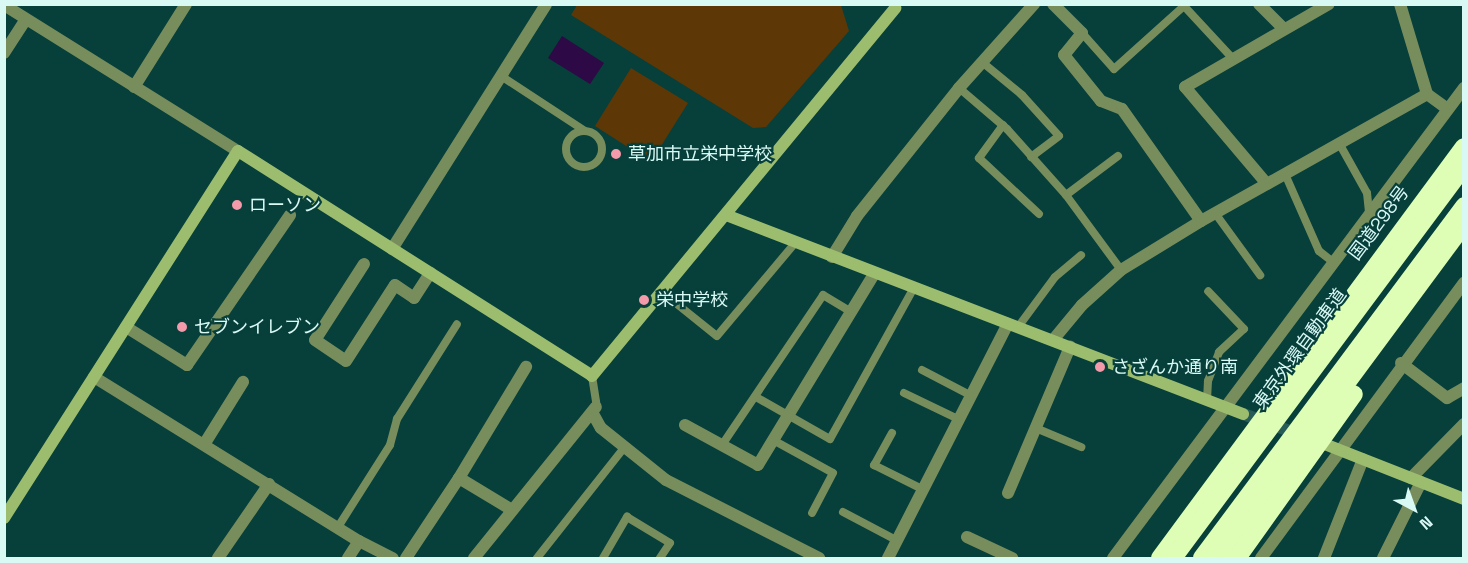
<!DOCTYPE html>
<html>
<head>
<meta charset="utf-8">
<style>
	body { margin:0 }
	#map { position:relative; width:1468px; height:563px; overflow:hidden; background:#073f3b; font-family:"Space Grotesk","Noto Sans JP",sans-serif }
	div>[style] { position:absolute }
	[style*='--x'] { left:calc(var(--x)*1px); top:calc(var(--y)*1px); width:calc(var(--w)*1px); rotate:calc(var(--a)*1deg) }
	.green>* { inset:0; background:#5d3806 }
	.water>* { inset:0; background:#2d0945 }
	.secondary-tunnel>* { height:12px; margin-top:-6px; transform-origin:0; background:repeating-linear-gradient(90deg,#265b57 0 12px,transparent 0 18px) }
	.lane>* { height:8px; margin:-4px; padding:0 4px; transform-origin:4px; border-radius:4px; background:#788d5c }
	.lane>.ring { margin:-4px; padding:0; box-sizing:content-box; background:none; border:8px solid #788d5c; border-radius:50% }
	.street>* { height:12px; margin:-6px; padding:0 6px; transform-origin:6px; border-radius:6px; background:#788d5c }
	.secondary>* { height:12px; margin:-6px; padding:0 6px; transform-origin:6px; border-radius:6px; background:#9dbd6e }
	.highway>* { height:18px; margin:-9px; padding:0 9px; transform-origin:9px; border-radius:9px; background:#defdb5 }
	.highway-bridge>* { height:18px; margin:-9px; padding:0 9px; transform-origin:9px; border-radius:9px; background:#defdb5 }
	.dots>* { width:16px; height:16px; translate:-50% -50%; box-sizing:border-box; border:3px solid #073f3b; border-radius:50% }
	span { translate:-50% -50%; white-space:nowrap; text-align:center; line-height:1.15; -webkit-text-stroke:4.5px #073f3b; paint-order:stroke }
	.poi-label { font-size:18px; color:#d9f9f5 }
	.left { translate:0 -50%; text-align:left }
	.street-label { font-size:18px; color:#d9f9f5 }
	.frame { position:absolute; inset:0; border:6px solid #d9f9f5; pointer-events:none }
	.north { position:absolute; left:1384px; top:479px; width:60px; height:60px; -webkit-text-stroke:4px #073f3b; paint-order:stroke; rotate:139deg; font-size:16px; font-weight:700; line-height:24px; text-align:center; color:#d9f9f5 }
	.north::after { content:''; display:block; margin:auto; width:21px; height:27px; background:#d9f9f5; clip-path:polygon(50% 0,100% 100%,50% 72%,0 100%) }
</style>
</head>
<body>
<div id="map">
	<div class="green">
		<div style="clip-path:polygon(577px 5px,841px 5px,849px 31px,766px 127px,753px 128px,571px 15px)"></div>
		<div style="clip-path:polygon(631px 68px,688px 103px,651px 162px,595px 126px)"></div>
	</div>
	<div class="water">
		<div style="clip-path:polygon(562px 36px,604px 63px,590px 84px,548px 58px)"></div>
	</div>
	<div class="secondary-tunnel">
		<div style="--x:1243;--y:414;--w:62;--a:19.9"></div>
	</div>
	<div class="lane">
		<div style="--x:1082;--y:33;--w:48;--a:48.4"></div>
		<div style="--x:1114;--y:69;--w:94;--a:-42"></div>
		<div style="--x:1184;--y:6;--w:72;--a:47.2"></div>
		<div style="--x:982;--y:62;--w:52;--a:39.5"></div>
		<div style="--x:1022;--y:95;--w:55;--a:47.9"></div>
		<div style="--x:1059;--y:136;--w:35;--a:143"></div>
		<div style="--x:501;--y:76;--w:100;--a:33.2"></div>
		<div style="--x:959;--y:88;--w:63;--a:40.5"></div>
		<div style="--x:1007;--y:129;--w:89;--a:48.2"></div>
		<div style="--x:1066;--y:195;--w:93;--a:53.7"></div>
		<div style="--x:1003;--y:125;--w:41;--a:126"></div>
		<div style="--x:979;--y:158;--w:82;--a:43"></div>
		<div class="ring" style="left:566px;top:131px;width:28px;height:28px"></div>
		<div style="--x:1339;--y:143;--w:57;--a:60.8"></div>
		<div style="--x:1367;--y:193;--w:20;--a:84"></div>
		<div style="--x:1285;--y:174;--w:84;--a:66.2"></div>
		<div style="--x:1319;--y:251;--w:16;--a:38"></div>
		<div style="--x:1066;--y:195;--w:65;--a:-36.9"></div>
		<div style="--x:1215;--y:213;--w:77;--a:54"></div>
		<div style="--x:662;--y:292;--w:70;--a:38.7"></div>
		<div style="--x:717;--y:336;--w:123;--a:-50"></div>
		<div style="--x:1018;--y:327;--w:62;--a:-53.5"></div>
		<div style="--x:1055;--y:277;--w:34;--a:-40"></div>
		<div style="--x:922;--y:370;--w:54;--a:27.5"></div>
		<div style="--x:592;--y:376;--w:30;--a:81"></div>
		<div style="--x:904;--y:393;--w:60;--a:25.7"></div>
		<div style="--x:756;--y:397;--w:85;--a:29.6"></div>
		<div style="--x:830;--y:439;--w:171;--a:-61"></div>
		<div style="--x:1207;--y:400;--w:19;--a:-87"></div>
		<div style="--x:1208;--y:381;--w:31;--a:-69"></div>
		<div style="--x:1219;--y:352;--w:34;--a:-43"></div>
		<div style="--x:1244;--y:329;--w:52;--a:-133.5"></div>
		<div style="--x:1038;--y:429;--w:47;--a:22.7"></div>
		<div style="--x:892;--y:433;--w:37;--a:119"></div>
		<div style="--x:874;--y:465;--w:54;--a:26.6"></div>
		<div style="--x:773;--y:440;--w:68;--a:28.8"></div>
		<div style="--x:833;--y:473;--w:45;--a:117.7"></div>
		<div style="--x:722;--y:445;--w:181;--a:-56"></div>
		<div style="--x:823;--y:295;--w:33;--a:31"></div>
		<div style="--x:843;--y:512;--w:60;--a:27.8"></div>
		<div style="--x:338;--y:527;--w:97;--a:-57.6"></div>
		<div style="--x:390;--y:445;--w:27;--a:-75"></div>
		<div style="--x:397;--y:419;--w:112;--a:-57.7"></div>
		<div style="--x:537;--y:558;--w:140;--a:-51.7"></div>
		<div style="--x:603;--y:558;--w:48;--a:-59.7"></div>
		<div style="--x:627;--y:517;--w:50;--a:31.2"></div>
		<div style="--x:670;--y:543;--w:18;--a:124"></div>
	</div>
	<div class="street">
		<div style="--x:1053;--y:4;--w:41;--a:45"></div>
		<div style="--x:1082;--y:33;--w:28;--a:129"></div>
		<div style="--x:1064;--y:55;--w:59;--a:51.2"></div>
		<div style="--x:1101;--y:101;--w:22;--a:21"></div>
		<div style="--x:1122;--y:109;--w:137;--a:54.8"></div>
		<div style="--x:1259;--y:4;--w:35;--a:45"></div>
		<div style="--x:1400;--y:4;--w:94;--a:73.3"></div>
		<div style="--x:4;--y:5;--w:276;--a:32"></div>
		<div style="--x:4;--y:53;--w:40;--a:-57.1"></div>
		<div style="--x:134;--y:87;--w:98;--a:-57.9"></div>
		<div style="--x:1267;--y:184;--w:127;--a:-130.2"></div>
		<div style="--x:1185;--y:87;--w:166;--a:-30"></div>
		<div style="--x:392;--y:249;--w:289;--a:-57.8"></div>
		<div style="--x:832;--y:257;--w:48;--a:-58.6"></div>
		<div style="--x:857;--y:216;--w:164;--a:-51.4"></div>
		<div style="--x:959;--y:88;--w:113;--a:-48.2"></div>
		<div style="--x:364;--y:264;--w:90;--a:122.8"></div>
		<div style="--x:315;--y:340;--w:37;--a:34"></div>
		<div style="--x:346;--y:361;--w:90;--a:-57.2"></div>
		<div style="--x:395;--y:285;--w:23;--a:34"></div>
		<div style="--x:414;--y:298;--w:30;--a:-57"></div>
		<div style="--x:126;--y:327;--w:72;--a:31.9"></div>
		<div style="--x:187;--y:365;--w:182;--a:-55.5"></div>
		<div style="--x:1053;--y:340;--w:45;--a:-50.4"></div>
		<div style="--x:1082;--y:305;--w:52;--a:-41.9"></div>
		<div style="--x:1121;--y:270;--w:94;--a:-31.5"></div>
		<div style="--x:1201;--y:221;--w:259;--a:-29.3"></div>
		<div style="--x:1427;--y:94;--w:24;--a:36"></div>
		<div style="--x:1401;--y:363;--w:58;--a:37.3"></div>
		<div style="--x:1447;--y:398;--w:20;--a:-30"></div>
		<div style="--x:94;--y:377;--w:312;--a:31.8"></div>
		<div style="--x:359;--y:541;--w:38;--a:27"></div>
		<div style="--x:592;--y:412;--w:18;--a:61"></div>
		<div style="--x:601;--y:428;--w:83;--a:38.7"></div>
		<div style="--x:666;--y:480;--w:172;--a:27"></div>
		<div style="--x:685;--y:425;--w:83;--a:28.7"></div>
		<div style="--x:758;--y:465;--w:223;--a:-58.7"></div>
		<div style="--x:205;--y:443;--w:72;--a:-58.1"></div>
		<div style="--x:459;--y:478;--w:130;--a:-58.9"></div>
		<div style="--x:1411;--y:478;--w:76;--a:-45.5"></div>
		<div style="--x:1008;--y:493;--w:159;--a:-67"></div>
		<div style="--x:967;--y:537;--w:50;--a:25"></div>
		<div style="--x:218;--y:558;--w:90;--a:-55.4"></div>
		<div style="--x:348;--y:558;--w:20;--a:-57"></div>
		<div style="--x:406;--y:558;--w:96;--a:-56.5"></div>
		<div style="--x:459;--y:478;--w:62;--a:31.1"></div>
		<div style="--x:474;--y:558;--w:194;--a:-51.1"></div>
		<div style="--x:888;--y:558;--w:263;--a:-62.9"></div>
		<div style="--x:1113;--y:558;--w:587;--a:-53.25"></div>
		<div style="--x:1261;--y:558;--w:342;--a:-53.6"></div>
		<div style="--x:1324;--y:558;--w:106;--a:-68.5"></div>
		<div style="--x:1383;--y:558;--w:85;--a:-63.4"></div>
	</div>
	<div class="secondary">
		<div style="--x:726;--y:215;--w:554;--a:21.05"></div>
		<div style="--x:1327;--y:445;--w:147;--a:21.5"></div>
		<div style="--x:4;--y:518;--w:435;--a:-57.5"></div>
		<div style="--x:238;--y:151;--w:419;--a:32.4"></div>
		<div style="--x:592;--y:376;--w:477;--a:-50.5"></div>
	</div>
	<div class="highway">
		<div style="--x:1160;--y:558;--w:511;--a:-53.51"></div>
		<div style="--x:1217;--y:558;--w:415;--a:-53.5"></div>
	</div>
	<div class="highway-bridge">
		<div style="--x:1173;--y:558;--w:488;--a:-53.4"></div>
		<div style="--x:1202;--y:558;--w:439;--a:-53.3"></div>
		<div style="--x:1237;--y:558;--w:201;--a:-54.5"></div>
	</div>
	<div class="dots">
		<div style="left:616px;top:154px;background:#f39aab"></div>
		<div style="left:237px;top:205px;background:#f39aab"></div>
		<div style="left:644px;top:300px;background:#f39aab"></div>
		<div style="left:182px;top:327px;background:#f39aab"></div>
		<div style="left:1100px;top:367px;background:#f39aab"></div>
	</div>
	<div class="poi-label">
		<span class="left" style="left:628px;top:154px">草加市立栄中学校</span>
		<span class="left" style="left:249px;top:205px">ローソン</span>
		<span class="left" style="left:656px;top:300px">栄中学校</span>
		<span class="left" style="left:194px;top:327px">セブンイレブン</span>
		<span class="left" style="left:1112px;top:367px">さざんか通り南</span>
	</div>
	<div class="street-label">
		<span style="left:1379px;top:223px;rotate:-53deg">国道298号</span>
		<span style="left:1300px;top:349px;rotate:-54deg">東京外環自動車道</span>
	</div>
	<div class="frame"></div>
	<div class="north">N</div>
</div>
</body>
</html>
